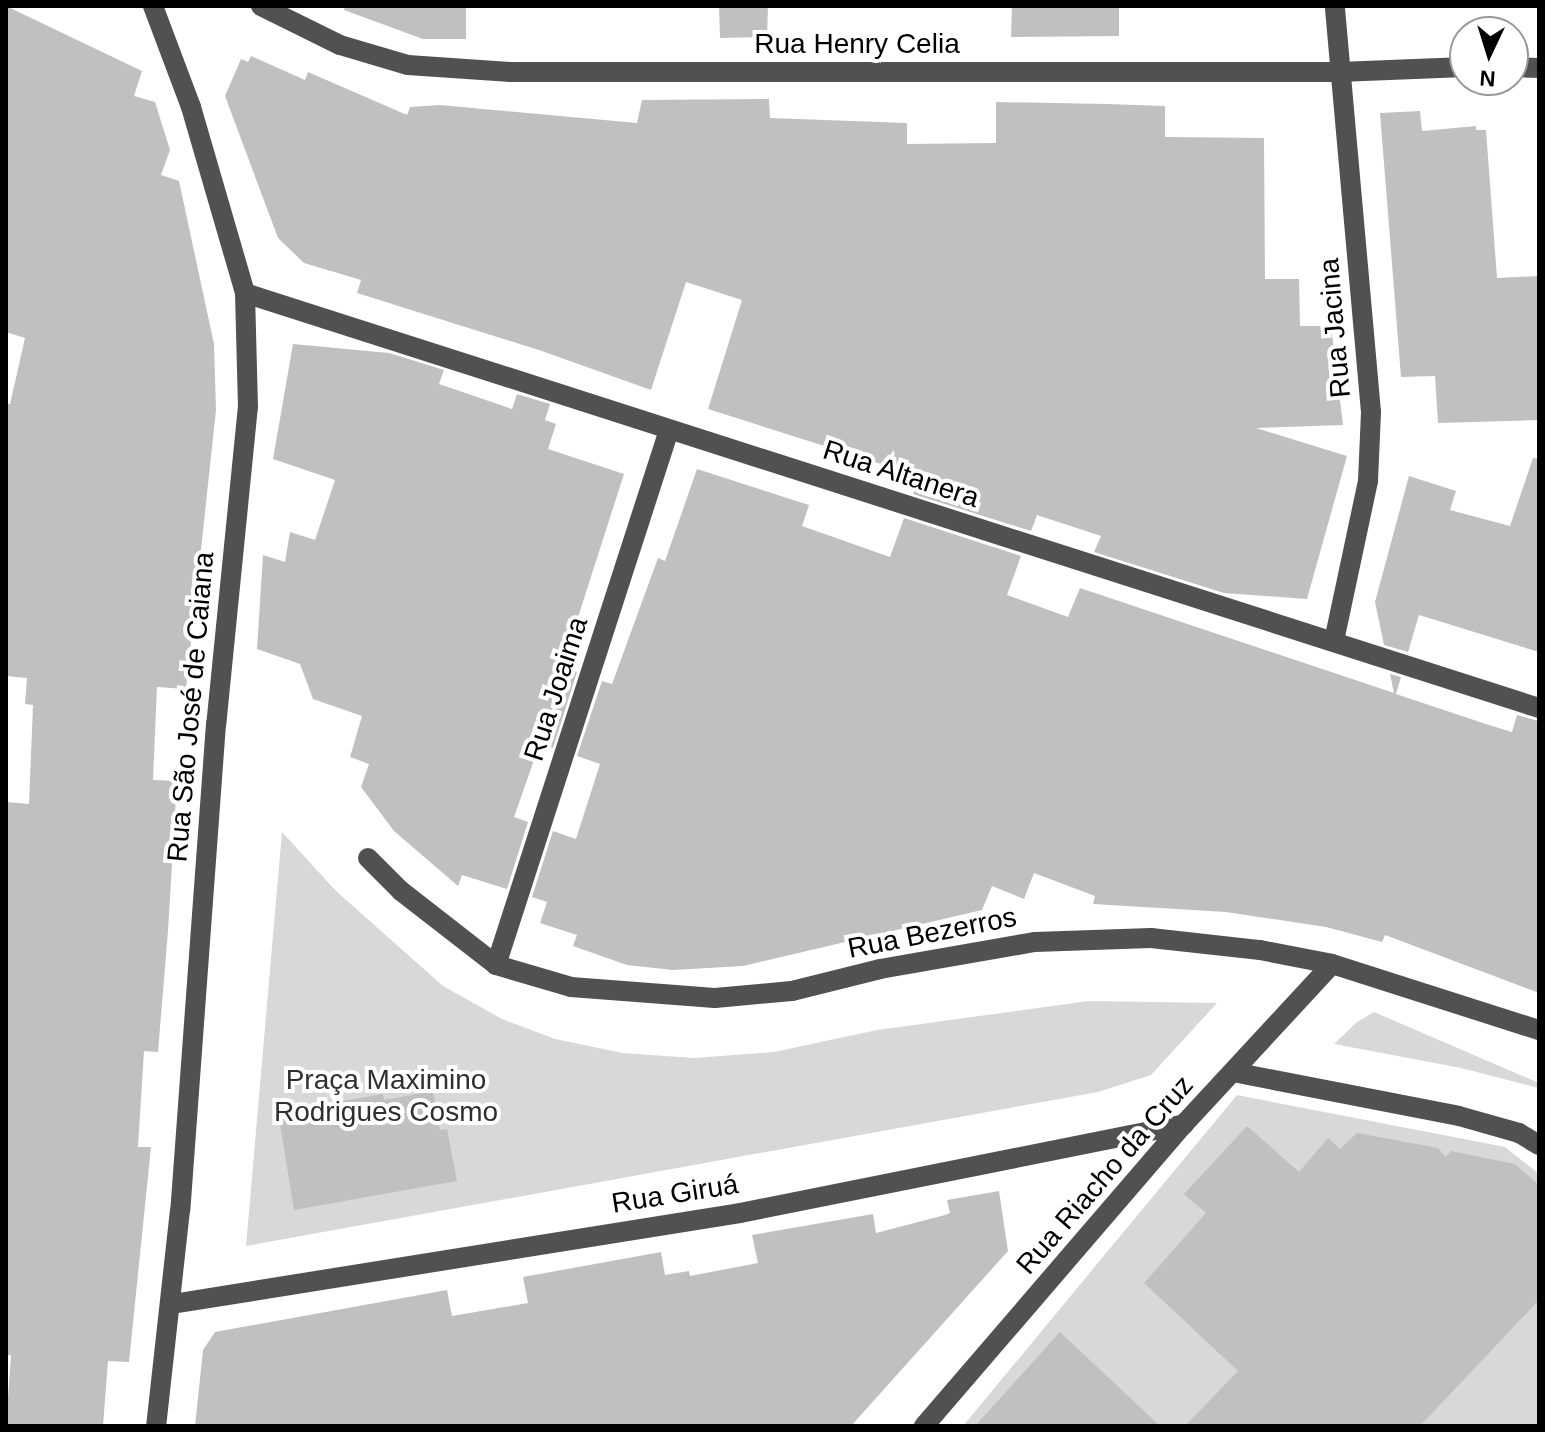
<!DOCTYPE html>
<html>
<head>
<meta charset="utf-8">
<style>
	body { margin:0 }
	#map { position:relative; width:1545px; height:1432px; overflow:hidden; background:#fff; font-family:Arial,sans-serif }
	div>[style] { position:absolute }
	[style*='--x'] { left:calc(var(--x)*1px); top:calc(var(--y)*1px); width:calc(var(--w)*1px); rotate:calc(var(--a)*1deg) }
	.green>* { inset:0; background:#d8d8d8 }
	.building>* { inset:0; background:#c0c0c0 }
	.minor>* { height:20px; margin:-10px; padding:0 10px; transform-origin:10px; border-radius:10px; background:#515151 }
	span { translate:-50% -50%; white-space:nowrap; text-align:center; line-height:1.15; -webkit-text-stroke:8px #fff; paint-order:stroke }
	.street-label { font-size:28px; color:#000 }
	.park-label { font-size:28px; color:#2f2f2f }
	.frame { position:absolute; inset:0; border:8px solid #000; pointer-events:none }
	.north { position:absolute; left:1449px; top:16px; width:80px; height:80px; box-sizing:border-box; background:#fff; border:2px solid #999; border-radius:50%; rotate:184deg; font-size:22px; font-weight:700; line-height:32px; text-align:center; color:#000 }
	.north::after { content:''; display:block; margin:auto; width:28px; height:36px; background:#000; clip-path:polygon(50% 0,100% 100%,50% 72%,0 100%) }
</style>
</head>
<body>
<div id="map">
	<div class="green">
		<div style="clip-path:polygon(282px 832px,336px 891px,443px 986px,502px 1019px,555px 1039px,623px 1053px,694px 1058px,774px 1052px,877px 1030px,1089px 1001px,1217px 1003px,1151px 1075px,1098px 1092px,246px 1246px)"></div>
		<div style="clip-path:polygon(1374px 1012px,1539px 1083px,1539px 1088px,1461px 1068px,1334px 1044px,1357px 1022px)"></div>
		<div style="clip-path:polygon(1237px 1095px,1505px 1147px,1539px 1174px,1539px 1426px,963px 1426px)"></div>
	</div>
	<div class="building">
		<div style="clip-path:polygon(6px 6px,142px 71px,134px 96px,155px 102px,170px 150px,161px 175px,179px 181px,214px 344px,216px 410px,186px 689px,157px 687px,153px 780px,177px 781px,168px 931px,158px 1052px,144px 1051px,138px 1147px,151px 1147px,129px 1362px,108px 1361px,103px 1426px,6px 1426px,11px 1355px,6px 1355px,6px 802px,29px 804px,33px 705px,25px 704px,27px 678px,6px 676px,6px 404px,10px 404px,25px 338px,6px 332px)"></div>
		<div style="clip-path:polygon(345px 6px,466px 6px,466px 39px,423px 39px,344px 10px)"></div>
		<div style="clip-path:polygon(719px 6px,768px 6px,767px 37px,720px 38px)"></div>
		<div style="clip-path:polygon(1012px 6px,1119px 6px,1119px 36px,1011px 37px)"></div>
		<div style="clip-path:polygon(251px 56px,305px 80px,308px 72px,407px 115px,410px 107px,440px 105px,637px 123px,642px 100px,769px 99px,770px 118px,907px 123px,907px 144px,996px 143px,996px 102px,1107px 104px,1165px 106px,1165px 137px,1264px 138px,1265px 279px,1299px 279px,1300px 326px,1331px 326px,1343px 425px,1256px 428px,1347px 456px,1307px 599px,1224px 593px,1094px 552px,1101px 536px,1037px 515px,1031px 531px,913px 494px,919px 476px,708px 409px,742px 300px,686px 282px,651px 390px,539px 350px,357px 293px,361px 280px,304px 263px,278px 238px,225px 96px,241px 59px,248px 62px)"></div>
		<div style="clip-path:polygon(1420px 111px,1422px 131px,1476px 126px,1476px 130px,1486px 130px,1497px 278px,1539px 276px,1539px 420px,1438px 423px,1435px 376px,1401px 377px,1380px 113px)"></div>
		<div style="clip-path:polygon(293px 344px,389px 353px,444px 370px,439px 384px,512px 409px,517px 394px,550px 404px,545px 420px,556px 424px,548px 449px,624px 474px,562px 667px,577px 672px,553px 748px,540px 743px,514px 817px,528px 822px,507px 889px,462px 875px,458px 886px,394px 831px,361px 787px,369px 764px,350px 757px,362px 716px,313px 699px,300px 664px,257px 649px,263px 555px,285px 562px,290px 532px,315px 540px,335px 480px,273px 459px)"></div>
		<div style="clip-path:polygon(1533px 458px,1539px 459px,1539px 652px,1419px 615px,1408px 652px,1384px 645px,1375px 602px,1409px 476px,1456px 491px,1450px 510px,1510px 526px)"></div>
		<div style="clip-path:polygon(697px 469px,809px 505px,802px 526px,890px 557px,904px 518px,1021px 556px,1007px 595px,1068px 617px,1080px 588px,1394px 693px,1390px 674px,1401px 677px,1396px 694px,1489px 725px,1512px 732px,1517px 715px,1539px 721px,1539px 993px,1385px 935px,1382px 942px,1326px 927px,1226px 912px,1093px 904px,1095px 896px,1034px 873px,1024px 899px,992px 886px,982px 910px,743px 966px,673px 970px,627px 965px,573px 946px,577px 935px,540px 923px,547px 902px,532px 897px,553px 831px,576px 839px,600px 764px,577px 756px,602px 681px,612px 684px,658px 558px,665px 561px)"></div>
		<div style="clip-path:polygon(433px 1091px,440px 1130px,447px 1129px,457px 1181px,294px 1210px,278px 1112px,383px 1094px,384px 1100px)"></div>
		<div style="clip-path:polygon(1247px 1126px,1299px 1172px,1328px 1138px,1340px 1149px,1357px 1133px,1438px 1148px,1446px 1157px,1451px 1151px,1515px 1164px,1539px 1185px,1539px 1300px,1420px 1426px,1185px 1426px,1238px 1371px,1144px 1283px,1206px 1213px,1184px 1194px)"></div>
		<div style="clip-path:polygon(999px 1191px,1008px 1251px,851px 1426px,195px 1426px,203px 1350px,215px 1332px,447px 1290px,452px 1316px,528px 1303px,523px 1277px,661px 1252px,665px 1275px,689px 1271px,690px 1276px,758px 1263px,752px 1235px,873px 1214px,876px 1233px,945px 1215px,950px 1213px,947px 1200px)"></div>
		<div style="clip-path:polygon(1060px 1332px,1160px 1426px,975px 1426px)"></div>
	</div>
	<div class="minor">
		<div style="--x:153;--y:6;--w:108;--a:69.4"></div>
		<div style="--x:191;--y:107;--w:194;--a:73.8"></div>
		<div style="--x:245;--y:293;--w:113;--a:88.5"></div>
		<div style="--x:248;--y:406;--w:320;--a:95.7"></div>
		<div style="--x:216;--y:724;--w:487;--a:94.2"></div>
		<div style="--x:180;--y:1210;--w:217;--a:96.3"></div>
		<div style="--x:261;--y:6;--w:88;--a:26.3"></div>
		<div style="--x:340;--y:45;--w:71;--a:16.4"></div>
		<div style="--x:408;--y:65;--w:103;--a:3.9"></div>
		<div style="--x:511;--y:72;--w:828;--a:0"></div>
		<div style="--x:1339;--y:72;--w:126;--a:-2.3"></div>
		<div style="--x:1513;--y:67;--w:26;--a:2"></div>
		<div style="--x:245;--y:293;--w:1359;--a:17.78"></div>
		<div style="--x:1334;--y:641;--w:164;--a:-78"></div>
		<div style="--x:1368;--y:481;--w:69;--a:-87.5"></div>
		<div style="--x:1371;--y:412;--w:408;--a:-95.1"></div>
		<div style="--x:368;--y:858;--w:47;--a:45"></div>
		<div style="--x:401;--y:891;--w:120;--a:37.9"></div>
		<div style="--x:496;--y:965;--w:78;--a:16.3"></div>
		<div style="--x:571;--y:987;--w:144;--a:4.4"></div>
		<div style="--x:715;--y:998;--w:77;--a:-5.2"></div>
		<div style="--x:792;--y:991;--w:91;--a:-14"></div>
		<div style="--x:880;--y:969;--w:157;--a:-9.9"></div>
		<div style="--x:1035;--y:942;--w:116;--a:-2"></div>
		<div style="--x:1151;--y:938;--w:110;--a:6.3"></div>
		<div style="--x:1260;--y:950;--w:73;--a:11"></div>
		<div style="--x:1332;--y:964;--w:217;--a:17.7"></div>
		<div style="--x:496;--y:965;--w:562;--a:-72.08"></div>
		<div style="--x:1233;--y:1072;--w:230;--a:11"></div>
		<div style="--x:1459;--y:1116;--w:62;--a:15.8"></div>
		<div style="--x:1519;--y:1133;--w:23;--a:31"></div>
		<div style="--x:172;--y:1304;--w:575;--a:-9.1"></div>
		<div style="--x:740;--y:1213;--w:453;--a:-11.3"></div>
		<div style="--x:924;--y:1426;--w:399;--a:-49.3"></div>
		<div style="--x:1184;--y:1124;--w:218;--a:-47.2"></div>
	</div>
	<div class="street-label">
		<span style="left:857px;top:44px">Rua Henry Celia</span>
		<span style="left:1335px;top:328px;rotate:-95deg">Rua Jacina</span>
		<span style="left:901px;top:474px;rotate:18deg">Rua Altanera</span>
		<span style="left:556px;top:689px;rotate:-72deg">Rua Joaima</span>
		<span style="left:191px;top:707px;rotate:-85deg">Rua São José de Caiana</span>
		<span style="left:932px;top:933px;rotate:-11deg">Rua Bezerros</span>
		<span style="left:1105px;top:1175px;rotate:-49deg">Rua Riacho da Cruz</span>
		<span style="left:675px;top:1194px;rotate:-9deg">Rua Giruá</span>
	</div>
	<div class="park-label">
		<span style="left:386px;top:1096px">Praça Maximino<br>Rodrigues Cosmo</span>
	</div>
	<div class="frame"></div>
	<div class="north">N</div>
</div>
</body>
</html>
